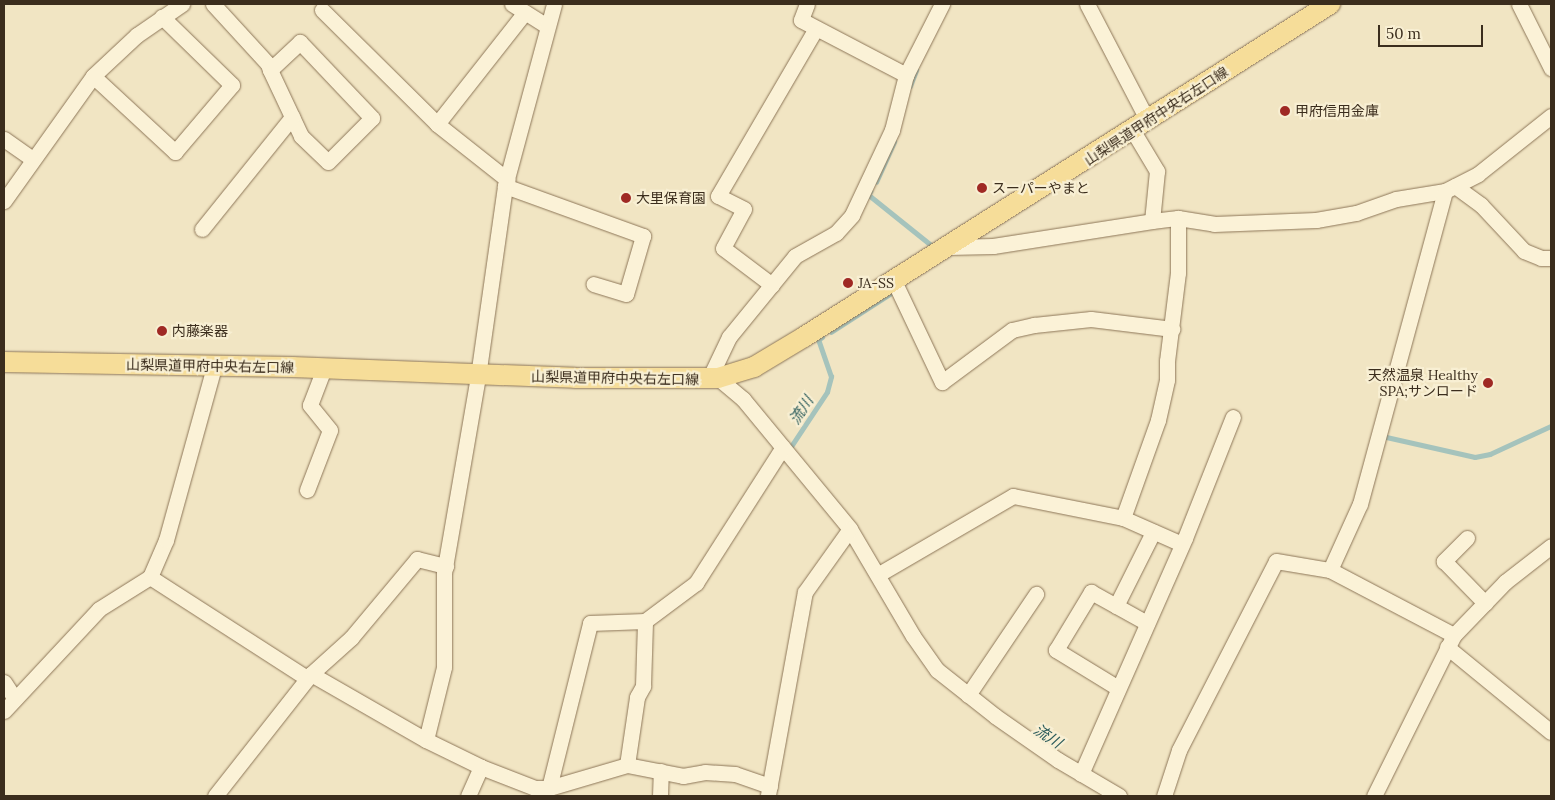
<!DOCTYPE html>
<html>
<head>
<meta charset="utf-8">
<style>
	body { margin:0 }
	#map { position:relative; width:1555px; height:800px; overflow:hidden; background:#f1e5c3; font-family:Lora,"Noto Sans JP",serif }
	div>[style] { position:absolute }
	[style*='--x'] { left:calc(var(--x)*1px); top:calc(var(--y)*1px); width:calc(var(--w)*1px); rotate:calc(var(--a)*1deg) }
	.stream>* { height:4.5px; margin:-2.25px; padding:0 2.25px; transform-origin:2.25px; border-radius:2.25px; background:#a5c3bc }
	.roads { filter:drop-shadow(0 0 1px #8d7658) drop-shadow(0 0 1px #8d7658) }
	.minor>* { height:15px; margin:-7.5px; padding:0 7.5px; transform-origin:7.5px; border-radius:7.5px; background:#fbf2d7 }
	.major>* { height:20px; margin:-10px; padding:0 10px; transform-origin:10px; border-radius:10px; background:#f6dd99 }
	.dots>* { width:14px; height:14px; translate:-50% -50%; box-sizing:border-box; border:2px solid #f8efd3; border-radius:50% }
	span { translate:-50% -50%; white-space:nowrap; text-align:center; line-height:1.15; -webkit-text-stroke:4.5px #f8efd3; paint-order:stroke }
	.poi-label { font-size:14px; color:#3b2d1d }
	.left { translate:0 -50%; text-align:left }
	.right { translate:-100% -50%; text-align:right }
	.street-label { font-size:14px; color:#3b2d1d }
	.water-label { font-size:15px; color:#2c5c5b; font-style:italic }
	.frame { position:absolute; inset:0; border:5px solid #3b2d1d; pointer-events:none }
	.scale { position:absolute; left:1378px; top:25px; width:105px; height:22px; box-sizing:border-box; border:2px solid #3b2d1d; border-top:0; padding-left:6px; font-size:15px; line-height:18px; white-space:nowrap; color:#3b2d1d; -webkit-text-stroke:4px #f8efd3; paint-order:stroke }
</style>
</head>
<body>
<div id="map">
	<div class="stream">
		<div style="--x:910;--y:86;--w:17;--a:-69"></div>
		<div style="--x:876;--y:182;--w:44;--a:-65.8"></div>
		<div style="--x:871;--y:191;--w:4;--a:117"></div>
		<div style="--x:869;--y:195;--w:85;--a:38.8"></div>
		<div style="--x:831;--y:332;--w:77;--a:-32.9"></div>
		<div style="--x:1382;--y:436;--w:95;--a:12.7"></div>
		<div style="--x:1475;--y:457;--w:15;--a:-11"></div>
		<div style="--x:1490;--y:454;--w:67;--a:-24.7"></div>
		<div style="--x:790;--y:448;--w:67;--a:-56.5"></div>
		<div style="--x:827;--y:392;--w:16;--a:-75"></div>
		<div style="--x:831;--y:377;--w:39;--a:-109"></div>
		<div style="--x:818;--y:340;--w:5;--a:-37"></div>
	</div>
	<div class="roads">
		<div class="minor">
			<div style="--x:213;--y:4;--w:81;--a:47.5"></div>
			<div style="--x:268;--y:64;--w:6;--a:72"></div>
			<div style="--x:270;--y:70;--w:73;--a:64.8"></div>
			<div style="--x:301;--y:136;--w:37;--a:44"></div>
			<div style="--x:328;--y:162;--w:62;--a:-45"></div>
			<div style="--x:372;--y:118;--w:105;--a:-133.5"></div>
			<div style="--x:300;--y:42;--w:41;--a:137"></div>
			<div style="--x:512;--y:4;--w:41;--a:32.2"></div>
			<div style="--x:807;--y:4;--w:17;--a:111"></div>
			<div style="--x:801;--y:20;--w:119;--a:27.6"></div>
			<div style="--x:1087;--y:4;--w:132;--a:62.5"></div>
			<div style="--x:1519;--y:4;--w:72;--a:63.4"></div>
			<div style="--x:322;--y:10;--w:162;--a:44.7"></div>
			<div style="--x:437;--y:124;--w:90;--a:38.3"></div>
			<div style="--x:93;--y:76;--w:112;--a:42.8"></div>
			<div style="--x:175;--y:152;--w:88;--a:-49.6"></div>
			<div style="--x:232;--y:85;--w:98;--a:-135.8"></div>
			<div style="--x:437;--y:124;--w:142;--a:-51.8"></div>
			<div style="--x:1133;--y:131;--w:47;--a:59"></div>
			<div style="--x:1157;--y:171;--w:50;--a:95.7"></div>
			<div style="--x:4;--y:139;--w:35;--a:35"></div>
			<div style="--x:505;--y:186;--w:147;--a:19.9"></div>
			<div style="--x:643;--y:236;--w:60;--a:106.3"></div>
			<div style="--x:626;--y:294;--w:34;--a:-163"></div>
			<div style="--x:1455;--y:186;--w:32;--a:36"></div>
			<div style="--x:1481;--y:205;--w:63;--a:46.9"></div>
			<div style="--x:1524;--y:251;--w:18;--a:22"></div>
			<div style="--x:1541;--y:258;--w:10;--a:0"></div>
			<div style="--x:4;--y:201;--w:153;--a:-54.5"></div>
			<div style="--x:93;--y:76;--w:60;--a:-43"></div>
			<div style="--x:137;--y:35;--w:55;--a:-34.6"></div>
			<div style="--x:202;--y:229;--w:144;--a:-51.2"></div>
			<div style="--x:948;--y:247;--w:45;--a:-1.3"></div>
			<div style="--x:993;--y:246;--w:161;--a:-8.9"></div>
			<div style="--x:1152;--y:221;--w:26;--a:-7"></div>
			<div style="--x:1178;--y:218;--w:36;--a:9"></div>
			<div style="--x:1214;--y:224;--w:102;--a:-2.2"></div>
			<div style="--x:1316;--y:220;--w:41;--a:-9.9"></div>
			<div style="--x:1356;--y:213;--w:42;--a:-19.3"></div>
			<div style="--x:1396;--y:199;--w:50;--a:-9.3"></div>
			<div style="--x:1445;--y:191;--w:37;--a:-27"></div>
			<div style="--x:1478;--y:174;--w:93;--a:-38.5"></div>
			<div style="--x:894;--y:281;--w:112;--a:64.6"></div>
			<div style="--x:942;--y:382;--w:87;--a:-36.6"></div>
			<div style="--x:1012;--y:330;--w:23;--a:-13"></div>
			<div style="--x:1034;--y:325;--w:57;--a:-6"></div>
			<div style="--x:1091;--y:319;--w:82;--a:7"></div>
			<div style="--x:772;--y:285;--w:61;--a:-142.9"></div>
			<div style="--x:723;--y:248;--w:44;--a:-61.7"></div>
			<div style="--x:744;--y:209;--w:29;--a:-153"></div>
			<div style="--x:718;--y:196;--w:194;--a:-59.7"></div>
			<div style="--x:718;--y:378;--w:33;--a:40"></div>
			<div style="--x:743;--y:399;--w:168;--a:50.5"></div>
			<div style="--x:850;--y:529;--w:124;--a:59.5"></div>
			<div style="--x:913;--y:636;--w:42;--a:54.8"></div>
			<div style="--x:937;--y:670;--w:74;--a:38.4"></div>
			<div style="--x:995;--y:716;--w:77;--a:34.9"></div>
			<div style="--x:1058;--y:760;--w:71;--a:30.5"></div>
			<div style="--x:709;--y:379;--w:47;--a:-64.5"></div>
			<div style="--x:729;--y:337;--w:104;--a:-50.8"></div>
			<div style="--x:795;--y:256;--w:47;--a:-29.3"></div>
			<div style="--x:836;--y:233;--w:24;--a:-48"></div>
			<div style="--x:852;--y:215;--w:94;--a:-64.8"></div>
			<div style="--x:892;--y:130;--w:57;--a:-75.7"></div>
			<div style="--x:906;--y:75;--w:80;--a:-63.1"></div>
			<div style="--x:307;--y:490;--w:64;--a:-69"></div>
			<div style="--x:330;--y:430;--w:32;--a:-129"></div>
			<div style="--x:310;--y:405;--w:40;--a:-69"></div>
			<div style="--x:1123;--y:518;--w:104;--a:-70.3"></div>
			<div style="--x:1158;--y:420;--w:41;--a:-77.3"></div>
			<div style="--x:1167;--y:380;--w:19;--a:-90"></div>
			<div style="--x:1167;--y:361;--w:89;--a:-82.9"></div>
			<div style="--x:1178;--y:273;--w:55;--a:-90"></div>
			<div style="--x:1467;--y:538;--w:33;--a:135"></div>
			<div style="--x:1444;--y:561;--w:59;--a:45.7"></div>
			<div style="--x:1330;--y:570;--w:140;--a:27.7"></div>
			<div style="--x:879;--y:574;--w:155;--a:-30.2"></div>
			<div style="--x:1013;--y:496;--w:112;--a:11.3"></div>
			<div style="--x:1123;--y:518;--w:64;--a:23.8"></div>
			<div style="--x:150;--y:577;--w:187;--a:32.8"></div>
			<div style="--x:1116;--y:606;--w:83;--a:-63.4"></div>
			<div style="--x:1447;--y:647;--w:134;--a:39.3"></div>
			<div style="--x:311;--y:674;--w:133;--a:29.9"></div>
			<div style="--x:426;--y:740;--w:61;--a:26.1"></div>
			<div style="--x:481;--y:767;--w:58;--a:21.3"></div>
			<div style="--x:535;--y:788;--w:14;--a:0"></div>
			<div style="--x:549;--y:788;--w:81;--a:-16.4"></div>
			<div style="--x:627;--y:765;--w:57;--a:11.1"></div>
			<div style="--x:683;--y:776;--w:22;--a:-10"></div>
			<div style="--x:705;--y:772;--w:30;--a:4"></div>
			<div style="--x:735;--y:774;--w:37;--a:19"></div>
			<div style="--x:4;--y:682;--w:20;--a:57"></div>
			<div style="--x:1118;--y:688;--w:73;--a:-148.5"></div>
			<div style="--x:1056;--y:650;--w:68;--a:-58.9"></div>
			<div style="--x:1091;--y:592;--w:64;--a:29"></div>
			<div style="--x:968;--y:695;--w:122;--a:-56"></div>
			<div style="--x:4;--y:711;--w:139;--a:-47"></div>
			<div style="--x:99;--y:609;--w:60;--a:-32.1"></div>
			<div style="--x:150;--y:577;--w:40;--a:-66.6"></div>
			<div style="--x:166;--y:540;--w:180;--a:-74.5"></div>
			<div style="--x:426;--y:740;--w:75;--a:-76.1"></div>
			<div style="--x:444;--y:667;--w:94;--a:-90"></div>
			<div style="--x:444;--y:573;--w:200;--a:-80.2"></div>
			<div style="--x:478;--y:376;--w:192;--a:-81.9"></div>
			<div style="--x:505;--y:186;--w:188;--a:-74.9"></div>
			<div style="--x:627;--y:765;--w:69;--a:-81.6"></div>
			<div style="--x:637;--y:697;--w:13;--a:-61"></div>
			<div style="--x:643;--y:686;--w:65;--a:-88.2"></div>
			<div style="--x:645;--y:621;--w:64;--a:-36.7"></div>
			<div style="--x:696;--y:583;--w:161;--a:-57.4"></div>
			<div style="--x:1081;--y:774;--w:258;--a:-66.2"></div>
			<div style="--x:1185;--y:538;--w:130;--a:-68.4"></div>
			<div style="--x:549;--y:788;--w:170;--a:-76"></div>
			<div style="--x:590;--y:623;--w:55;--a:-2.1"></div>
			<div style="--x:768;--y:795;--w:206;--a:-79.7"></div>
			<div style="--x:805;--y:592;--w:77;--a:-54.5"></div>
			<div style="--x:215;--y:796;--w:155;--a:-51.8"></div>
			<div style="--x:311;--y:674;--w:54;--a:-42"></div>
			<div style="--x:351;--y:638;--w:103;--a:-50.1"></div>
			<div style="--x:417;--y:559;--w:30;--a:14"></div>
			<div style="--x:468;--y:796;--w:32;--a:-66"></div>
			<div style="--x:660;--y:796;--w:25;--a:-88"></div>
			<div style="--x:1164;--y:796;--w:48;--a:-71.9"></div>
			<div style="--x:1179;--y:750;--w:212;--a:-62.8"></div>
			<div style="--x:1276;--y:561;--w:55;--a:9.5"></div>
			<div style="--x:1330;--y:570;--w:72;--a:-65.6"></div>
			<div style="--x:1360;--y:504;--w:324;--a:-74.8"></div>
			<div style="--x:1374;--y:796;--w:180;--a:-63.6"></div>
			<div style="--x:1454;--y:635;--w:74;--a:-46.1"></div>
			<div style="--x:1505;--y:582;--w:58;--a:-38"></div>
		</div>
		<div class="major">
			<div style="--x:4;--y:362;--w:288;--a:1"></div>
			<div style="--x:292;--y:367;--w:283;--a:2.2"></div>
			<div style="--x:575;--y:378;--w:143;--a:0"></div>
			<div style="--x:718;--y:378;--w:38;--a:-17"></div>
			<div style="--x:754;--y:367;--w:58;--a:-31"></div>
			<div style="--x:804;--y:337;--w:623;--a:-32.34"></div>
		</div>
	</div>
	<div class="dots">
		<div style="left:1285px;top:111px;background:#9f2924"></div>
		<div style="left:982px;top:188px;background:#9f2924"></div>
		<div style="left:626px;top:198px;background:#9f2924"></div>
		<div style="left:848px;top:283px;background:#9f2924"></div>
		<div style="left:162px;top:331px;background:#9f2924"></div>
		<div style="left:1488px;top:383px;background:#9f2924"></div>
	</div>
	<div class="poi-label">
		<span class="left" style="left:1295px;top:111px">甲府信用金庫</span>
		<span class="left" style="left:992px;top:188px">スーパーやまと</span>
		<span class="left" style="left:636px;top:198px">大里保育園</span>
		<span class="left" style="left:858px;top:283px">JA-SS</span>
		<span class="left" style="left:172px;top:331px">内藤楽器</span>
		<span class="right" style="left:1478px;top:383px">天然温泉 Healthy<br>SPA;サンロード</span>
	</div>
	<div class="street-label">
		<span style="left:1156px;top:116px;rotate:-33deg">山梨県道甲府中央右左口線</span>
		<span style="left:210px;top:366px;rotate:1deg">山梨県道甲府中央右左口線</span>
		<span style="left:615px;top:378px;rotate:1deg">山梨県道甲府中央右左口線</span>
	</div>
	<div class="water-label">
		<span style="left:801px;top:410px;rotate:-57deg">流川</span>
		<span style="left:1048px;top:736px;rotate:33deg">流川</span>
	</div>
	<div class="frame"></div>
	<div class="scale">50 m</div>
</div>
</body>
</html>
